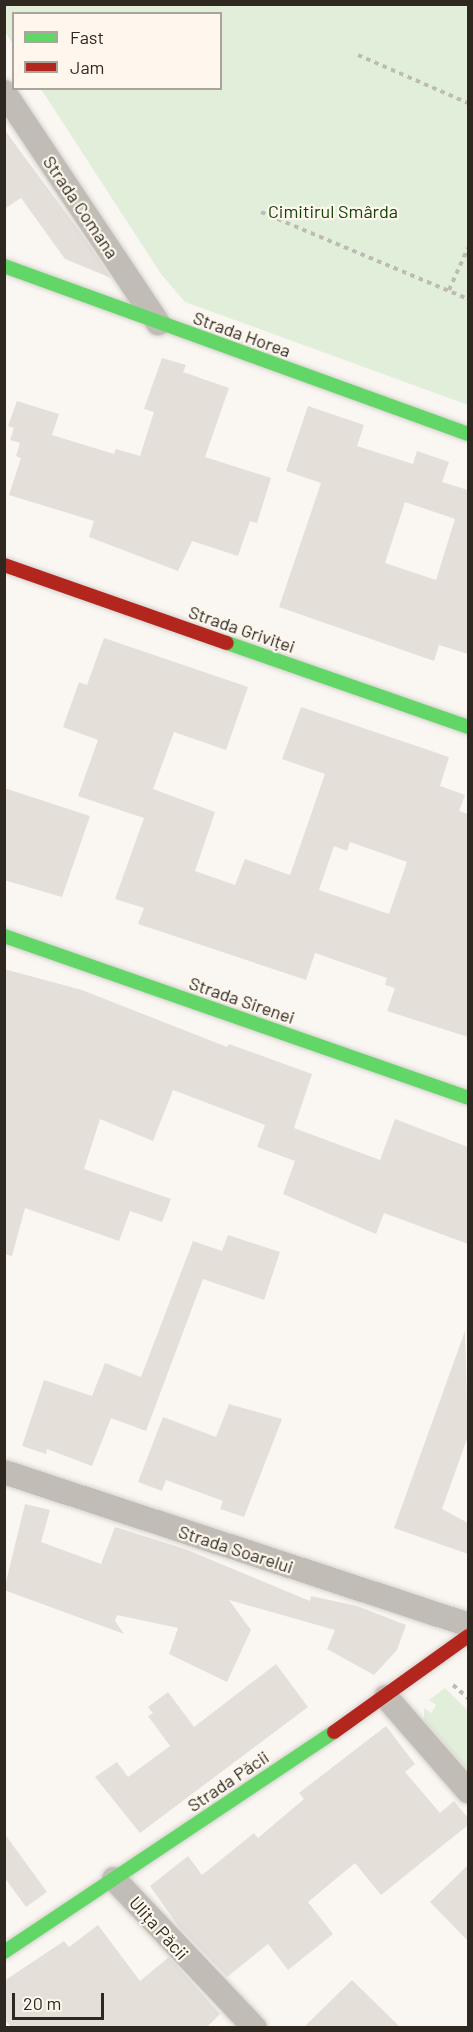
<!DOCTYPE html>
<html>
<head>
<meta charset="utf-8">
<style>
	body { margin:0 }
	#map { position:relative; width:473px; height:2032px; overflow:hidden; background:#faf6f2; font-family:Barlow,sans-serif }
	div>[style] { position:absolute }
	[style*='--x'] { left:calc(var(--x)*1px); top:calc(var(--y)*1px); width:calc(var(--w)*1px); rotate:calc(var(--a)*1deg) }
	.green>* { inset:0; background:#e1efda }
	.building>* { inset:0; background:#e5dfd9 }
	.path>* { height:4px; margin-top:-2px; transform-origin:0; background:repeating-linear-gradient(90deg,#bebab4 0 4.5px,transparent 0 9px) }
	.roads { filter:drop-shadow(0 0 2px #d4d1cd) drop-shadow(0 0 2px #d4d1cd) }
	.street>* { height:24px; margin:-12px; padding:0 12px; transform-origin:12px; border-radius:12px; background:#c1bdb6 }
	.fast>* { height:14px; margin:-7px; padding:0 7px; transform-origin:7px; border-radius:7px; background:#63d668 }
	.jam>* { height:14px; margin:-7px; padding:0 7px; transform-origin:7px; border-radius:7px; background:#b3261e }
	span { translate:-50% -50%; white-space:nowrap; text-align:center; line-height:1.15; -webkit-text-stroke:4.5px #fef7ee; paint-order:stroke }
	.street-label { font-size:18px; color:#2e2820 }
	.park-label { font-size:18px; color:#144306 }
	.frame { position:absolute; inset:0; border:6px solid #2e2820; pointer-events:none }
	.legend { position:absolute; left:12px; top:12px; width:210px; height:78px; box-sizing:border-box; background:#fef7ee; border:2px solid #aba49c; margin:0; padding:8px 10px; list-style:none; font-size:18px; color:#2e2820 }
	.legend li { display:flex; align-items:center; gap:12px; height:30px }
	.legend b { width:30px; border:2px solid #aba49c }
	.scale { position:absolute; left:12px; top:1993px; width:92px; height:27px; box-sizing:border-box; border:3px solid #2e2820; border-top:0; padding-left:8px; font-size:18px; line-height:21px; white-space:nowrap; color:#2e2820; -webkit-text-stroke:4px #fef7ee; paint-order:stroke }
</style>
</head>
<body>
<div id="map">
	<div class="green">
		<div style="clip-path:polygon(5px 4px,468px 5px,468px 405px,185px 302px,161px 274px,41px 89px,220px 88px,220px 14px,14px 14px,13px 45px,5px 31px)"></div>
		<div style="clip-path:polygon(445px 1688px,468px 1711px,468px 1770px,424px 1720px,424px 1708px,431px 1713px,436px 1705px,429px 1700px)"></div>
	</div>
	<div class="building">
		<div style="clip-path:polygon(4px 129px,85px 239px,111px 278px,65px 259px,21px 198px,4px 209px)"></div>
		<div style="clip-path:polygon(162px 358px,186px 365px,183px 372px,229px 388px,205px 457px,271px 478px,257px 523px,250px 521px,238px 556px,192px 541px,178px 571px,89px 537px,94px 521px,9px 495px,21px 458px,16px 456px,20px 443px,10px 440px,14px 428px,8px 426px,17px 401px,59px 414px,52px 435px,114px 454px,116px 449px,140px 456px,154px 412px,144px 409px)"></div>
		<div style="clip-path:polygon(evenodd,308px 406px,364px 425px,357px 446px,413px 464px,417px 451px,449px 462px,442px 482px,468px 490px,468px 654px,439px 645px,434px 661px,279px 607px,321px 483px,286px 471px,308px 406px,405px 502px,455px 519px,436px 580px,385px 563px,405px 502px)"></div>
		<div style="clip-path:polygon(evenodd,104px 638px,248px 687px,226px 750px,174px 732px,153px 789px,215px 812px,195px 871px,235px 885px,245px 859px,290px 875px,325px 774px,282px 759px,301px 707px,449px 757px,440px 786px,465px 795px,459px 811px,468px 814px,468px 1037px,387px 1011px,395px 988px,385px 985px,387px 978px,315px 953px,306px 980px,138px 924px,144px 908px,115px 899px,144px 818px,78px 796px,98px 740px,63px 727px,79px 682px,87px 685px,104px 638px,350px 842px,407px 862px,389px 914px,319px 890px,334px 846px,347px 851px,350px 842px)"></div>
		<div style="clip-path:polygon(4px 788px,90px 816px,62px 897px,4px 880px)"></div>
		<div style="clip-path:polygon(4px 969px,82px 990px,227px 1047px,229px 1044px,312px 1074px,294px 1128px,380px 1160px,395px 1119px,468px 1147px,468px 1244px,384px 1213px,376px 1234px,283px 1194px,295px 1161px,257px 1147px,265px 1125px,173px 1090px,153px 1141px,100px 1119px,84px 1169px,171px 1199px,162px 1222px,130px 1211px,119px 1241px,25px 1208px,12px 1256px,4px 1254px)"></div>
		<div style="clip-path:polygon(228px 1235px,280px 1252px,264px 1300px,203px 1279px,146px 1431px,111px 1418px,92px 1466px,47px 1449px,46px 1454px,22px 1446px,44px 1380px,92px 1396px,105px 1363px,141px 1377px,193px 1241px,222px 1251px)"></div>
		<div style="clip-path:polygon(465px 1331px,468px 1436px,442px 1509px,468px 1523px,468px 1554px,394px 1528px)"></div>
		<div style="clip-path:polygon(229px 1404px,282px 1419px,244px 1517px,220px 1509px,223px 1501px,166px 1480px,162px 1491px,138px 1482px,163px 1417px,216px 1437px)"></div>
		<div style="clip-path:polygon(25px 1504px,50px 1510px,41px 1542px,101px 1564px,115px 1527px,185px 1549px,310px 1601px,311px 1596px,357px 1606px,406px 1625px,397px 1650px,374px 1675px,327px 1649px,335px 1630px,229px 1600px,251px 1630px,227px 1682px,169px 1654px,178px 1628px,117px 1615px,115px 1621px,124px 1634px,4px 1590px)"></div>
		<div style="clip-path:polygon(276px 1664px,308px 1707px,140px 1833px,95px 1777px,117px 1762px,128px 1777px,170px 1746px,148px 1716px,153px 1713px,148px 1707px,168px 1692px,194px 1727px)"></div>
		<div style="clip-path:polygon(386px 1726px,415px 1764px,405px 1772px,440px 1813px,454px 1801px,468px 1818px,468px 1825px,381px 1895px,355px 1863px,308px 1902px,333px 1934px,288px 1970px,268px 1944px,227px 1977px,179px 1927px,150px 1886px,188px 1856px,202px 1875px,254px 1833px,258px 1838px,304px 1799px,299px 1793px)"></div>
		<div style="clip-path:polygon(4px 1833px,47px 1892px,26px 1907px,4px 1877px)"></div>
		<div style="clip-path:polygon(468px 1865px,468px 1941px,430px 1902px)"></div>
		<div style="clip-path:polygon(98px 1925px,140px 1981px,169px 1957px,220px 2014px,206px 2028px,13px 2028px,4px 2020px,4px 1981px,64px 1941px,69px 1947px)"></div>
		<div style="clip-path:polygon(352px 1980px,401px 2028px,303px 2028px)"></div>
	</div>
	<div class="path">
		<div style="--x:358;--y:55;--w:120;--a:23.6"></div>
		<div style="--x:261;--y:212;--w:225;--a:22.8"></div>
		<div style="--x:449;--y:290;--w:46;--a:-65.7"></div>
		<div style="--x:453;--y:1685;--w:20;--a:41"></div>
	</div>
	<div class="roads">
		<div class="street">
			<div style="--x:4;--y:92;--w:278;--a:56.3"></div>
			<div style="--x:4;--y:1472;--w:489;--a:18.2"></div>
			<div style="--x:386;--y:1697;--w:125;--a:48.9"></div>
			<div style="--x:114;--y:1879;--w:205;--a:46.6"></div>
		</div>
		<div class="fast">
			<div style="--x:4;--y:266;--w:493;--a:19.9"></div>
			<div style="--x:227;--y:643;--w:255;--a:19.2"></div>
			<div style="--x:4;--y:936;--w:491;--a:19.2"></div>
			<div style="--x:4;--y:1952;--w:397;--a:-33.7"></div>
		</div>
		<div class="jam">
			<div style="--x:4;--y:565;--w:236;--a:19.3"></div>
			<div style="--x:334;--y:1732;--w:165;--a:-35.6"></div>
		</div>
	</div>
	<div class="street-label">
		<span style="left:81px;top:207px;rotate:56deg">Strada Comana</span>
		<span style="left:242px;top:334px;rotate:20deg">Strada Horea</span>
		<span style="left:242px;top:629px;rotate:19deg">Strada Griviței</span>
		<span style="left:242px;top:1000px;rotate:19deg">Strada Sirenei</span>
		<span style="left:236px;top:1549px;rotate:18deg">Strada Soarelui</span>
		<span style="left:228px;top:1781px;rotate:-34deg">Strada Păcii</span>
		<span style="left:159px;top:1928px;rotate:48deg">Ulița Păcii</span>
	</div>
	<div class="park-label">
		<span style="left:333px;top:211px">Cimitirul Smârda</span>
	</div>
	<div class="frame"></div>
	<ul class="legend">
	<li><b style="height:8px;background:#63d668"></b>Fast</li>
	<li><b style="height:8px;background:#b3261e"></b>Jam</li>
	</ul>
	<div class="scale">20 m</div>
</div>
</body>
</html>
